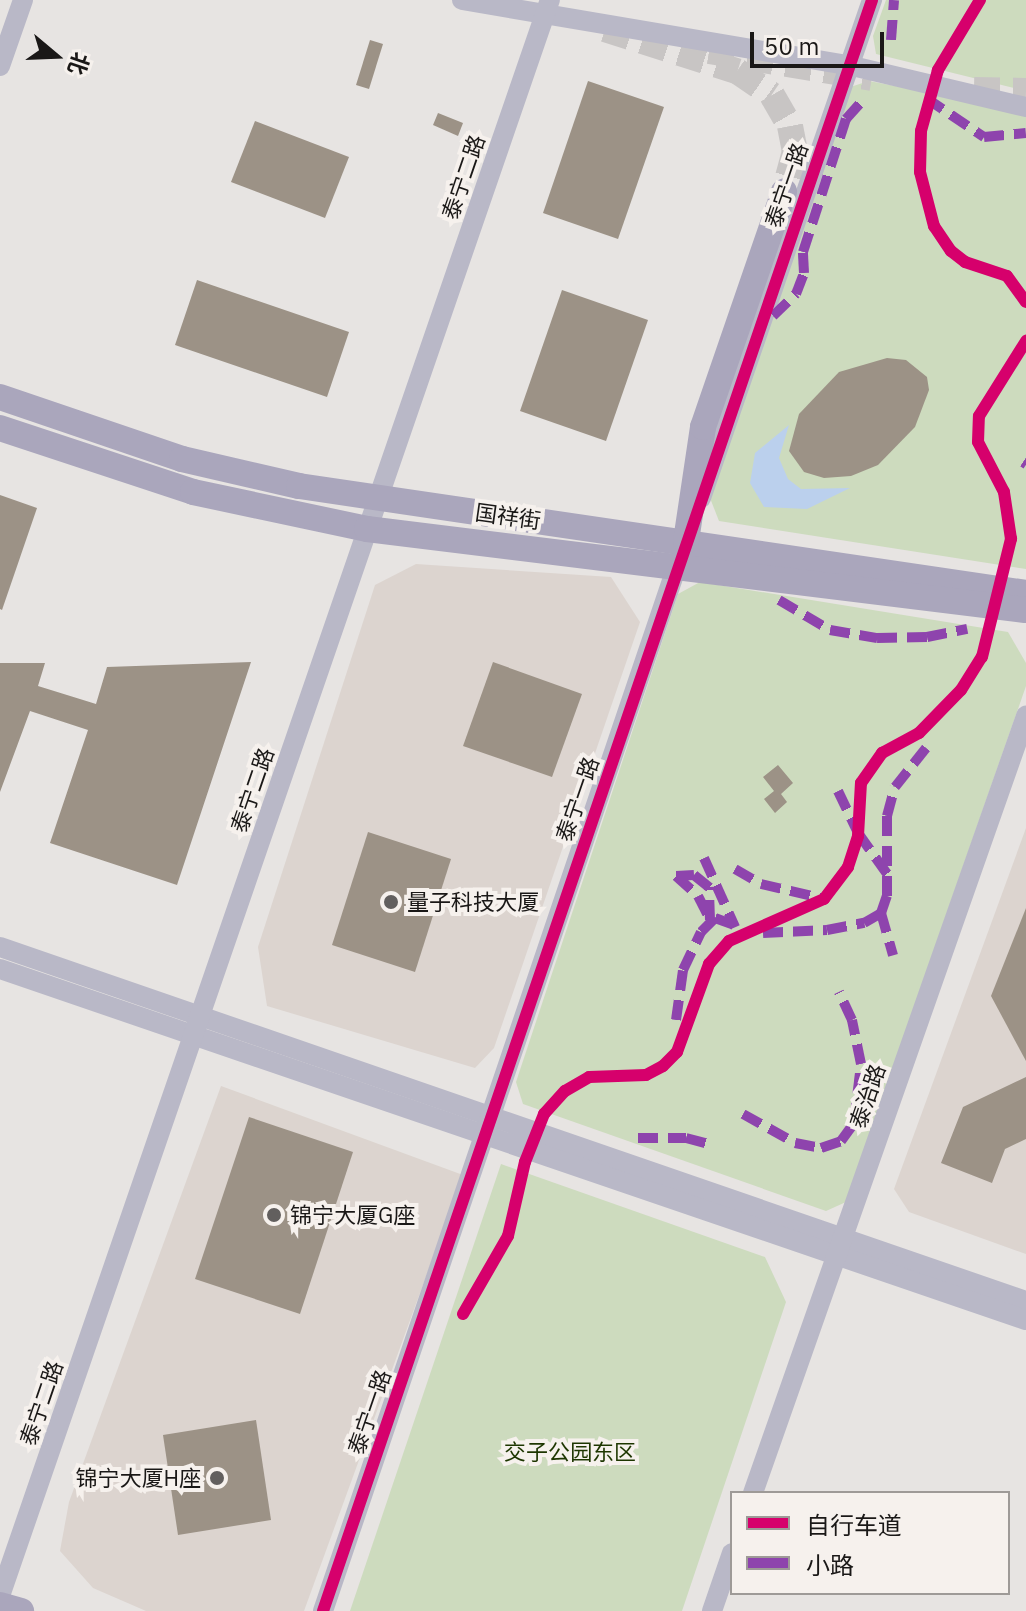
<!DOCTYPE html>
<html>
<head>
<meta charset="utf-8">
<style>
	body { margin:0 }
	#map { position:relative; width:1026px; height:1611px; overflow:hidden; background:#e7e4e2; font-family:"IBM Plex Sans","Noto Sans SC",sans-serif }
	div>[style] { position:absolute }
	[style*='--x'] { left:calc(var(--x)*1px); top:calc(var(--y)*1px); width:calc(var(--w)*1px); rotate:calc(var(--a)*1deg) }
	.built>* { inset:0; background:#dcd4cf }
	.green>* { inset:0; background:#cddbbe }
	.water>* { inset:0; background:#bbd0ed }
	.building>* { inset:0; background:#9c9286 }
	.major-tunnel>* { height:26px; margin-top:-13px; transform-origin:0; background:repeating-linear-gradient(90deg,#c8c5c4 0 26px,transparent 0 39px) }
	.minor>* { height:20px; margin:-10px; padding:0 10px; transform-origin:10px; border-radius:10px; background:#b9b8c7 }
	.major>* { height:26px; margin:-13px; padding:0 13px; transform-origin:13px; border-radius:13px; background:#aaa6bc }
	.quiet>* { height:10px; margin-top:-5px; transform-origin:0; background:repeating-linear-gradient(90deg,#8e44ad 0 20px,transparent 0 30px) }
	.cycleway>* { height:12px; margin:-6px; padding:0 6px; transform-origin:6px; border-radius:6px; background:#d6006c }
	.dots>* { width:22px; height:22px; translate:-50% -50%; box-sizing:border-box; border:4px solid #f6f1ed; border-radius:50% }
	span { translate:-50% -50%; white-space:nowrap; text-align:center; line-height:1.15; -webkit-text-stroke:8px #f6f1ed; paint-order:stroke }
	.street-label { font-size:22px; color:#1a1817 }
	.poi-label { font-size:22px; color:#1a1817 }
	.left { translate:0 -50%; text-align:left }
	.right { translate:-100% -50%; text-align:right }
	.park-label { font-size:22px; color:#1d3600 }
	.legend { position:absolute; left:730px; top:1491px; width:280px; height:104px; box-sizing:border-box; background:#f6f1ed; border:2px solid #9e9a97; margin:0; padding:10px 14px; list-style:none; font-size:24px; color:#1a1817 }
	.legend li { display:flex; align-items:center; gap:16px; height:40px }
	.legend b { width:40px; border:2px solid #9e9a97 }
	.north { position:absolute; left:16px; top:16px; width:80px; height:80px; -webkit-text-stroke:6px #f6f1ed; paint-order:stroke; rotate:109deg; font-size:22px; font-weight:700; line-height:32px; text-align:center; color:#1a1817 }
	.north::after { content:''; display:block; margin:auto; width:28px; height:36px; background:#1a1817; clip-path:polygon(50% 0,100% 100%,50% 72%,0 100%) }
	.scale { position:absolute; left:750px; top:32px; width:134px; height:36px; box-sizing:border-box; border:4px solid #1a1817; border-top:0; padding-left:10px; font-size:24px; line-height:28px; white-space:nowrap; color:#1a1817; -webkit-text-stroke:6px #f6f1ed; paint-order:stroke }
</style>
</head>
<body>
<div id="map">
	<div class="built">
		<div style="clip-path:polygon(416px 564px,611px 577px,640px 622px,494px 1048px,475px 1068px,267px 1006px,258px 947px,375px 585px)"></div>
		<div style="clip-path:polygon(1026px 828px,1026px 1254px,909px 1212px,894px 1189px)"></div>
		<div style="clip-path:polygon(221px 1086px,463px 1175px,304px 1611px,146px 1611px,93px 1588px,60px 1551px,69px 1502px)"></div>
	</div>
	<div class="green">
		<div style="clip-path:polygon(886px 0,1026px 0,1026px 91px,876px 54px,873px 36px)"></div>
		<div style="clip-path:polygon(869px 81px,1026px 111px,1026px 569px,719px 521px,710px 498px,844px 89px)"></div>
		<div style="clip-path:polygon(700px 582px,1008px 632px,1026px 663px,1026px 686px,846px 1202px,826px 1211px,523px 1104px,516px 1082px,678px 594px)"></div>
		<div style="clip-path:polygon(501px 1164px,765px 1257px,786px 1302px,682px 1611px,350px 1611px)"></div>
	</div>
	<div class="water">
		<div style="clip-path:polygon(789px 425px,779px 458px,788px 479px,801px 489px,850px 488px,807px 509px,764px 507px,750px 483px,755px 453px)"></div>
	</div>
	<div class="building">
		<div style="clip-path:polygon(370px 40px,383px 44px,369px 89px,356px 85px)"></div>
		<div style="clip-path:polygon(588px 81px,664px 107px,618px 239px,543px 213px)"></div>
		<div style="clip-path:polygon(438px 113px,463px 123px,458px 136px,433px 125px)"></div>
		<div style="clip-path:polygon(255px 121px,349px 157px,325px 218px,231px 182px)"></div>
		<div style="clip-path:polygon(197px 280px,349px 332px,327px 397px,175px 345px)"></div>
		<div style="clip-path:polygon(562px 290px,648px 320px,606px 441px,520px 411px)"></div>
		<div style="clip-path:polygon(887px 358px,906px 360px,927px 377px,929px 390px,915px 427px,878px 465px,851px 476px,824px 478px,804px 472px,789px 451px,799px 414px,839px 372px)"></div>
		<div style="clip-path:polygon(0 495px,37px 508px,2px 610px,0 609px)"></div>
		<div style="clip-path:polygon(251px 662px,177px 885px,50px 843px,88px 730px,30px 711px,0 792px,0 663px,45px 663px,38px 686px,96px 704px,107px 667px)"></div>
		<div style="clip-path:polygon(493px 662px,582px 694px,552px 777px,463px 746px)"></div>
		<div style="clip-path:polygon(778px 765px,793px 783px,781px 794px,787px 802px,775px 813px,764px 799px,774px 791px,763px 777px)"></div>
		<div style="clip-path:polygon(368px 832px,451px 859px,415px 972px,332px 945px)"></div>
		<div style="clip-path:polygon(1026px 908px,1026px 1061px,991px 996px)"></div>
		<div style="clip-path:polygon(1026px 1077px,1026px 1139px,1005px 1149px,992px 1183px,941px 1163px,963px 1107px)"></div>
		<div style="clip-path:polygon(249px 1117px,353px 1152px,300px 1314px,195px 1279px)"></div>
		<div style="clip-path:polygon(256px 1420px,271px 1520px,178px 1535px,163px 1435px)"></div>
	</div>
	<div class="major-tunnel">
		<div style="--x:605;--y:29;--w:139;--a:17.7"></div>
		<div style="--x:737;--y:71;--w:42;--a:34.4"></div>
		<div style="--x:772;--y:95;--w:36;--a:60"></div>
		<div style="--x:790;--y:126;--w:25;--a:79"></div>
		<div style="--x:795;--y:151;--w:42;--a:105"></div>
		<div style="--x:709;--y:51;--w:165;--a:9.4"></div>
		<div style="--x:974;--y:90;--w:52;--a:1.1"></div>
	</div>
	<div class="minor">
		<div style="--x:462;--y:0;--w:391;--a:9.6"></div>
		<div style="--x:848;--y:65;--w:183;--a:13.3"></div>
		<div style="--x:0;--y:66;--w:70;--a:-70.8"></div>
		<div style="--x:701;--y:498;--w:527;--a:-71.05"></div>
		<div style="--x:0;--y:947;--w:1085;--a:19.04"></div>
		<div style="--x:0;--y:969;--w:1084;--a:18.89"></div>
		<div style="--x:753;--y:1493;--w:824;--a:-70.64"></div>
		<div style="--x:0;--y:1596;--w:1688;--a:-70.99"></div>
		<div style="--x:323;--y:1611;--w:1116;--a:-71.29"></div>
		<div style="--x:712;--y:1611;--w:61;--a:-71"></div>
	</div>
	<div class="major">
		<div style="--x:0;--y:397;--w:192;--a:18.8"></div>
		<div style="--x:182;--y:459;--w:120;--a:13"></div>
		<div style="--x:299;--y:486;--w:735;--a:8.37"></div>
		<div style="--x:0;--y:428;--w:203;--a:18.3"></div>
		<div style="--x:193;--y:492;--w:178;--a:12"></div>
		<div style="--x:367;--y:529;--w:663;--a:7.02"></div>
		<div style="--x:686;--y:541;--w:115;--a:-81.5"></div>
		<div style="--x:703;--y:427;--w:249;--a:-71"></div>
		<div style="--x:0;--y:1605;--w:22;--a:16"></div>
	</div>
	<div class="quiet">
		<div style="--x:891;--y:40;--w:40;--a:-85.7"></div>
		<div style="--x:926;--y:98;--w:70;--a:33.9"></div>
		<div style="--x:984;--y:137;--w:42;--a:-5.4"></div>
		<div style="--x:773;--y:316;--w:32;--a:-44"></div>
		<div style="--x:796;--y:294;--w:22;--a:-69"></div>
		<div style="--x:804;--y:273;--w:21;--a:-93"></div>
		<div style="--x:803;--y:252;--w:140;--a:-72.1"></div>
		<div style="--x:846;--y:119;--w:27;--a:-48"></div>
		<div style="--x:1023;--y:462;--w:4;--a:34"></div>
		<div style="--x:779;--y:600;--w:59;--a:30.5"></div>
		<div style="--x:830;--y:630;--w:48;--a:9.7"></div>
		<div style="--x:877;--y:638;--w:50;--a:-1.1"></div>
		<div style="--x:927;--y:637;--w:41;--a:-11.3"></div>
		<div style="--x:838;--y:791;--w:47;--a:64.5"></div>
		<div style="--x:858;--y:833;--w:52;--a:54.5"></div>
		<div style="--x:704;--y:858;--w:76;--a:65.8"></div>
		<div style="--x:735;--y:869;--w:30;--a:30"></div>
		<div style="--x:761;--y:884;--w:62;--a:13.1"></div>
		<div style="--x:676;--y:876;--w:30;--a:42"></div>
		<div style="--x:698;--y:896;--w:27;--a:63"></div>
		<div style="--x:710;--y:920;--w:33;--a:-92"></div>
		<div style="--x:676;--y:876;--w:18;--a:-3"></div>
		<div style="--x:694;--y:875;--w:26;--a:39"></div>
		<div style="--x:881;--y:913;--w:44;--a:74.1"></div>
		<div style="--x:763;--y:933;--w:64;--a:-2.7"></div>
		<div style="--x:827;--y:930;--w:38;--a:-11"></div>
		<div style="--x:864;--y:923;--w:20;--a:-30"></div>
		<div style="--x:881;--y:913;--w:18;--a:-71"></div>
		<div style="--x:887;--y:896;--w:80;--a:-90"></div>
		<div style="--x:887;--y:816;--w:30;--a:-75"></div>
		<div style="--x:895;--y:787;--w:50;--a:-51.5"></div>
		<div style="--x:676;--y:1020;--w:50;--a:-82"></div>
		<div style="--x:683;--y:970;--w:42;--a:-64.7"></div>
		<div style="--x:701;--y:932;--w:20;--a:-45"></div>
		<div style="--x:715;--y:918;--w:20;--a:20"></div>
		<div style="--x:743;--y:1114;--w:60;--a:29.1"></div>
		<div style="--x:795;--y:1143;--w:26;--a:11"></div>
		<div style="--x:821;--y:1148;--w:21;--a:-19"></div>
		<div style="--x:841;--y:1141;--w:22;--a:-54"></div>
		<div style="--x:854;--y:1123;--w:59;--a:-83.2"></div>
		<div style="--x:861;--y:1064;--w:45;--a:-101.6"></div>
		<div style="--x:852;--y:1020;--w:31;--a:-115"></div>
		<div style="--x:638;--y:1138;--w:48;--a:0"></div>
		<div style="--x:686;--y:1138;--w:23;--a:15"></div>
	</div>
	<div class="cycleway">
		<div style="--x:980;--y:0;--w:82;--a:121"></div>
		<div style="--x:938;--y:70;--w:63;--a:105.6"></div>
		<div style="--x:921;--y:131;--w:41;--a:91.4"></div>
		<div style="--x:920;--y:172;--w:56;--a:75.5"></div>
		<div style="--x:934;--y:226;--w:30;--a:56"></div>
		<div style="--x:951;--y:251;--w:18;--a:38"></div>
		<div style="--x:965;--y:262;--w:44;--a:18.4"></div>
		<div style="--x:1007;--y:276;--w:32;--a:54"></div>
		<div style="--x:463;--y:1314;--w:90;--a:-60"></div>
		<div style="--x:508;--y:1236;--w:76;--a:-77.1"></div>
		<div style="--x:525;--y:1162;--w:52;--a:-68.4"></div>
		<div style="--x:544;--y:1114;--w:31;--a:-48"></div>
		<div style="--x:565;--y:1091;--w:28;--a:-30"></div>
		<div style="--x:589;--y:1077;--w:57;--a:-2"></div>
		<div style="--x:646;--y:1075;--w:19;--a:-28"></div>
		<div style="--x:663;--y:1066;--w:20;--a:-45"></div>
		<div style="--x:677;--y:1052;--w:94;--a:-70"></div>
		<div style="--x:709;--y:964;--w:30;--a:-49"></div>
		<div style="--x:729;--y:941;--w:104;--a:-23.9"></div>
		<div style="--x:824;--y:899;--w:40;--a:-53"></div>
		<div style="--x:848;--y:867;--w:33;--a:-72"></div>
		<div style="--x:858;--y:836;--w:53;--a:-86.8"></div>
		<div style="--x:861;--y:783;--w:37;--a:-55"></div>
		<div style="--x:882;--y:753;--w:42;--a:-28.4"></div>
		<div style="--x:919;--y:733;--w:60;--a:-45.7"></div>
		<div style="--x:961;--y:690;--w:39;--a:-58"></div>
		<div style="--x:982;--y:657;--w:122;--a:-76.2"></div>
		<div style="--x:1011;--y:539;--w:48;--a:-98.5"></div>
		<div style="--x:1004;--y:492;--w:56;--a:-117.5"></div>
		<div style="--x:978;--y:442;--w:26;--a:-88"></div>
		<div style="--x:979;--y:416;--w:89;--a:-57.9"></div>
		<div style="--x:323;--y:1611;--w:1702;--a:-71.18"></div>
	</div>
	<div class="dots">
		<div style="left:391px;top:902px;background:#625f5e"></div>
		<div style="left:274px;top:1215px;background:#625f5e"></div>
		<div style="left:217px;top:1478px;background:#625f5e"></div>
	</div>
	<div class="street-label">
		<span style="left:463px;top:177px;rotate:-71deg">泰宁二路</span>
		<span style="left:786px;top:185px;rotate:-71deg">泰宁一路</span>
		<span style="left:508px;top:516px;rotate:8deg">国祥街</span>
		<span style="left:252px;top:790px;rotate:-71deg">泰宁二路</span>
		<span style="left:577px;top:799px;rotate:-71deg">泰宁一路</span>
		<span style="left:867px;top:1096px;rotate:-71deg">泰治路</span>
		<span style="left:41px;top:1403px;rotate:-71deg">泰宁二路</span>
		<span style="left:369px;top:1412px;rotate:-71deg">泰宁一路</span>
	</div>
	<div class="poi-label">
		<span class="left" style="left:407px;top:902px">量子科技大厦</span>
		<span class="left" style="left:290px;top:1215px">锦宁大厦G座</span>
		<span class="right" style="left:201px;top:1478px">锦宁大厦H座</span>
	</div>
	<div class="park-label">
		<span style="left:570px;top:1452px">交子公园东区</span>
	</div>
	<ul class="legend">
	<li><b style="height:10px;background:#d6006c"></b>自行车道</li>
	<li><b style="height:10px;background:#8e44ad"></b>小路</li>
	</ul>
	<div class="north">北</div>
	<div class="scale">50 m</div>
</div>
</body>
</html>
